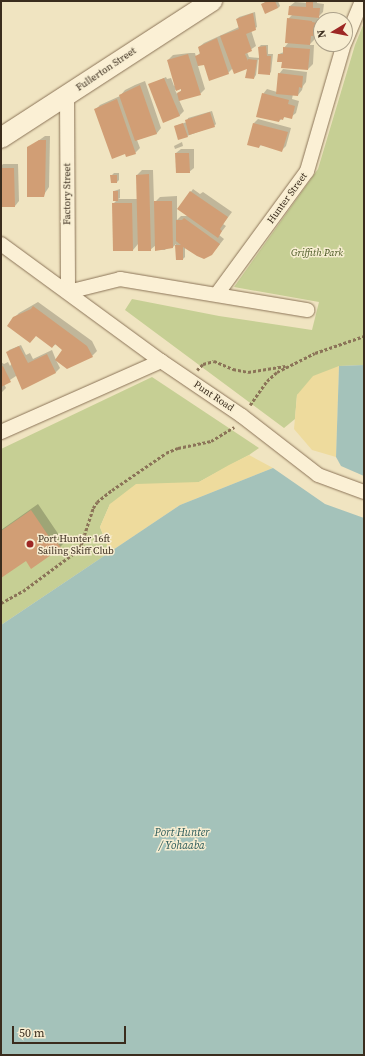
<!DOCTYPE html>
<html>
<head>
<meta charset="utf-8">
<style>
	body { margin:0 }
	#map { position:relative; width:365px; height:1056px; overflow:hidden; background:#f0e4c1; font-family:"Source Serif 4",serif }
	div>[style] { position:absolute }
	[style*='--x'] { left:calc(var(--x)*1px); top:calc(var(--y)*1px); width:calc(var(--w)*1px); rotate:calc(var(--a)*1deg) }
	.green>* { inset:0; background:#c6cf94 }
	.sand>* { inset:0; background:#eedb9d }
	.water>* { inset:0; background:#a4c2ba }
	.shadow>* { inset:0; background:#0003 }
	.building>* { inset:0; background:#d19e75 }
	.path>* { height:2.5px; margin-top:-1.25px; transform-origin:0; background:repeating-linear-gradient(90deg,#8b7458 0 3px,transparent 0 5px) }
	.roads { filter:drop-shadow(0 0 1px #8b7458) drop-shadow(0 0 1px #8b7458) }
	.street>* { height:14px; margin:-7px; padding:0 7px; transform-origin:7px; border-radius:7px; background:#fbf0d5 }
	.secondary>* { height:20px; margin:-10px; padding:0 10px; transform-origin:10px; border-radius:10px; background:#fbf0d5 }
	.dots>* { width:11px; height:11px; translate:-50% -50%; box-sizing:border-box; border:2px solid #f7edd1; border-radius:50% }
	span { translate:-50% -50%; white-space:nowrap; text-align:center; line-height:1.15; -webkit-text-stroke:3px #f7edd1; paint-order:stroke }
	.street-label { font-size:10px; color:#3a2c1d }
	.park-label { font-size:10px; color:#485722; font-style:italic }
	.poi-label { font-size:10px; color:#3a2c1d }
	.left { translate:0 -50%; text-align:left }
	.water-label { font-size:11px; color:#2b5a59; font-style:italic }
	.frame { position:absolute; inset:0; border:2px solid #3a2c1d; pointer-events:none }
	.north { position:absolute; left:313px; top:12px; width:40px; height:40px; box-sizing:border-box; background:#f7edd1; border:1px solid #aba089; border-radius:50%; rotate:260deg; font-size:11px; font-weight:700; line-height:16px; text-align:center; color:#3a2c1d }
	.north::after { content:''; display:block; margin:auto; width:14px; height:18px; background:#9d2724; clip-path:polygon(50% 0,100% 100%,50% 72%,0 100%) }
	.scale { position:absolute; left:12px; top:1026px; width:114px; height:18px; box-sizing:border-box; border:2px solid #3a2c1d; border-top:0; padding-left:5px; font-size:12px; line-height:14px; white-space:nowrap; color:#3a2c1d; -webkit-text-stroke:3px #f7edd1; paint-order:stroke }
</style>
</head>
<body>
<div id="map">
	<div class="green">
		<div style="clip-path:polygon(364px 23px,364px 365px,339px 366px,297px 395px,295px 419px,284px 428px,125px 310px,132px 299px,219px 316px,312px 330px,319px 302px,234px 287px,318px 169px,355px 45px)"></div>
		<div style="clip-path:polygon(152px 377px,259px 448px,249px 455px,199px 482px,110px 504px,100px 527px,110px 552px,1px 625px,1px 449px)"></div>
	</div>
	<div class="sand">
		<div style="clip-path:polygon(339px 366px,336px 457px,312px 450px,294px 429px,297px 395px,313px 376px)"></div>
		<div style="clip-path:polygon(249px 455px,273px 468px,180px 505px,110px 552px,100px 527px,110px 504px,136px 484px,199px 482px,229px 465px)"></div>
	</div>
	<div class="water">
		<div style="clip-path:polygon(364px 365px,364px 476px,341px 466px,336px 457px,339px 366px)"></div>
		<div style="clip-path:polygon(273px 468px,325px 504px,364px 518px,364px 1055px,1px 1055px,1px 625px,180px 505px)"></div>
	</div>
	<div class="shadow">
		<div style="clip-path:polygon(267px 1px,278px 1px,280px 6px,278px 8px,262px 4px)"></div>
		<div style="clip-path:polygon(307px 1px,317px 1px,317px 3px,324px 4px,323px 12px,317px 18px,321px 19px,320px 31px,315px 35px,314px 40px,309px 45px,314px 45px,313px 64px,308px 69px,283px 61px,279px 54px,284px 52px,284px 48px,289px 42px,288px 19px,293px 14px,290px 6px,295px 2px,307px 3px)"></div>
		<div style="clip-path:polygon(evenodd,255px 12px,257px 27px,251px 30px,256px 46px,247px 52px,249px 57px,260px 58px,259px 47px,261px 45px,268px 45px,268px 54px,273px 54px,271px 72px,269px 74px,258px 59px,256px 75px,254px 78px,248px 68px,233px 68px,228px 73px,204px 63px,198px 66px,205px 89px,200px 94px,179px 100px,184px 111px,179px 116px,150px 85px,166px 77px,167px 79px,171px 78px,174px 86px,175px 85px,168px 60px,173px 55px,190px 53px,195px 53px,196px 57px,201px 52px,199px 47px,204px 43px,239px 27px,237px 19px,239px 17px,255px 12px,181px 88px,182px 90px,177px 94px,175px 90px,181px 88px)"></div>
		<div style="clip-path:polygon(283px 69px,307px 72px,306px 82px,303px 86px,302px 90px,298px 95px,293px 94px,292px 99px,299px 101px,296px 113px,291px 117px,286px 116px,279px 121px,263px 94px,267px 89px,277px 92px,279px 74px)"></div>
		<div style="clip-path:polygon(145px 81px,161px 128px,157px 133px,137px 140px,140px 148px,135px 153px,95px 110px,100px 105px,120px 96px,125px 90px,135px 85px)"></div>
		<div style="clip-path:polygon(212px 111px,216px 124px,214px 126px,187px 136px,175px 126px,187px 122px,188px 118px)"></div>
		<div style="clip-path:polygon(258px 119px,291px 128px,286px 146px,282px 150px,261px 145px,259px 147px,254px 123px)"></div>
		<div style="clip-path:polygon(45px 136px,50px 136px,49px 187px,43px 196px,28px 148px)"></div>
		<div style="clip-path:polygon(182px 142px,183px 146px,175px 149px,174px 146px)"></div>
		<div style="clip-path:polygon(181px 149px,194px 149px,194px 168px,189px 172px,176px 153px)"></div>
		<div style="clip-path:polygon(3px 164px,18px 164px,19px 201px,15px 206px,1px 199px,1px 166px)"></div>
		<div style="clip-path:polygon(142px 170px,153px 170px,154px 203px,160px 197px,177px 196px,177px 220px,181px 216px,189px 216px,179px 208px,193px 189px,200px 194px,203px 192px,232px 212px,223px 224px,226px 226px,219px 235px,224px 239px,216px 249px,185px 247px,185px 257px,183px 259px,176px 259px,176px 244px,173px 247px,167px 247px,165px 250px,156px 250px,156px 245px,150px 250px,138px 244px,133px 250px,113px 204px,117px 200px,114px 191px,120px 189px,120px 198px,118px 199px,138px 199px,137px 175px)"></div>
		<div style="clip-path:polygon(114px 173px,119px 173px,119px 180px,117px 182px,111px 176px)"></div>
		<div style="clip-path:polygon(38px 302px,92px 341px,97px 351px,92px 356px,56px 360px,60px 368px,55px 373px,16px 376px,4px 384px,6px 388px,1px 393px,1px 362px,4px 364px,8px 362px,10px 366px,12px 363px,7px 353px,9px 350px,21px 345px,26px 355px,30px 353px,33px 359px,52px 350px,56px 360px,64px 349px,56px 344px,52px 347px,14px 318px,19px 313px)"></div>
		<div style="clip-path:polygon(38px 504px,59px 535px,62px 533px,67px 540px,60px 547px,26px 559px,1px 577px,1px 530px)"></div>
	</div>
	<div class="building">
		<div style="clip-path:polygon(268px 1px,275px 1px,278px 8px,265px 14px,261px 4px)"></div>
		<div style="clip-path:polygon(306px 1px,313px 1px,313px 8px,320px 8px,319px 18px,288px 15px,289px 6px,306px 7px)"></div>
		<div style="clip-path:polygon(253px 13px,256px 30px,246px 34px,252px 51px,245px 54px,248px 61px,248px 59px,257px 60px,254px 79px,245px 78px,247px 69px,234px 74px,220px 36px,239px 29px,236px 19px)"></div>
		<div style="clip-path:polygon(287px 18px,312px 21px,312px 22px,317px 23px,316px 36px,311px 36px,310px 45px,285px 43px)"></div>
		<div style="clip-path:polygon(217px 38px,229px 74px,209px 81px,204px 65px,198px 66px,195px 56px,200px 54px,198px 47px)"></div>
		<div style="clip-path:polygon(266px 46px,267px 56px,271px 56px,270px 75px,258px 74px,259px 57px,258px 47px)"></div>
		<div style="clip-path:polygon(283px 47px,310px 49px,308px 70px,281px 68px,282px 62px,277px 62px,278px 54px,283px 54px)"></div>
		<div style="clip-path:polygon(188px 54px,201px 95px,179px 101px,177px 93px,181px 91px,181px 89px,176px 91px,167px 60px)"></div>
		<div style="clip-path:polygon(278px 73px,303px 76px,302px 88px,299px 87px,298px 96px,276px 94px)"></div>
		<div style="clip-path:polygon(164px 78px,180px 116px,163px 123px,148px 84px)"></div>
		<div style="clip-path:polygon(140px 85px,157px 134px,135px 141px,119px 95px)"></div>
		<div style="clip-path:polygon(262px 93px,289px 100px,288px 104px,295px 106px,292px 119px,284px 117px,283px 120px,280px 119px,279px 122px,256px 117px)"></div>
		<div style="clip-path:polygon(117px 99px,136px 154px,126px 157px,125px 154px,112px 159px,94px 109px)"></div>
		<div style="clip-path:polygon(210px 112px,215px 127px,189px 135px,185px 120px)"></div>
		<div style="clip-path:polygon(183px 123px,188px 137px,178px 140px,174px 126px)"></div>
		<div style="clip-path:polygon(253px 123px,288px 132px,282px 152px,260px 145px,259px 148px,247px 145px)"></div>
		<div style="clip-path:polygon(39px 140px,46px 140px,45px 193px,44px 197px,27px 197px,27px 147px)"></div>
		<div style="clip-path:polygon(175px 153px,189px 153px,190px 173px,176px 173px)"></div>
		<div style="clip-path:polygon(1px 168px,14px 168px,15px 207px,2px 207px)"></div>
		<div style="clip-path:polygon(149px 174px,151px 251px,138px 251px,136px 175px)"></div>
		<div style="clip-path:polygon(110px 175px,117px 175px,117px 183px,111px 183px)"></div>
		<div style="clip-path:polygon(113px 191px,118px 191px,118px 201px,113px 201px)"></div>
		<div style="clip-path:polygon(190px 191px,228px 217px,220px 229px,222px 231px,218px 238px,177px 209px)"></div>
		<div style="clip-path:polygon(154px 201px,172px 201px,173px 248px,155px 251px)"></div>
		<div style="clip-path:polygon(112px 203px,132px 203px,133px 251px,113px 251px)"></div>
		<div style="clip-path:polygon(184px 218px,220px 244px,212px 255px,204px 259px,197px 256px,183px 247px,183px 260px,176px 260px,175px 245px,181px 245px,176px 241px,176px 220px,182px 220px)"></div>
		<div style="clip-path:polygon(33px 306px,87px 346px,93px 357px,67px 369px,55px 360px,62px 350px,55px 344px,52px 348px,36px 336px,30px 343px,7px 326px,13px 317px,31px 309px)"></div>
		<div style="clip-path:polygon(19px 346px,28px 363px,47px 354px,56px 373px,22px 390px,6px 352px)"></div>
		<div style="clip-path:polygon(3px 366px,11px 382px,1px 387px,1px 367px)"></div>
		<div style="clip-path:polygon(31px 510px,52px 541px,55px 539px,61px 548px,31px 569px,26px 561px,1px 578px,1px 531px)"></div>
	</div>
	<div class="path">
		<div style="--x:197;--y:370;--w:8;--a:-45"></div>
		<div style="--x:203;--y:364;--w:11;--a:-15"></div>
		<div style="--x:214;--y:361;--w:21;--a:23"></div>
		<div style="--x:233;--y:369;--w:15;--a:11"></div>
		<div style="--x:248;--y:372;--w:38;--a:-9"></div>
		<div style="--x:250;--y:405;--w:29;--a:-55"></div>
		<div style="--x:267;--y:381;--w:13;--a:-42"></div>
		<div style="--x:277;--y:372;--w:42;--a:-26.6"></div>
		<div style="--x:315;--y:353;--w:52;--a:-19.1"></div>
		<div style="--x:1;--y:603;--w:25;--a:-29"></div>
		<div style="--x:23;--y:591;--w:62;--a:-36.5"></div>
		<div style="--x:73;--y:554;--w:12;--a:-48"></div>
		<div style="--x:81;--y:545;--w:39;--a:-72"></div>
		<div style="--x:93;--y:508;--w:7;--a:-56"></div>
		<div style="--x:97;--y:502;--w:19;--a:-39"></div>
		<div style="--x:112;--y:490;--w:65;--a:-34.4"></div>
		<div style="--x:166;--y:453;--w:13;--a:-23"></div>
		<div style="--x:178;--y:448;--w:34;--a:-12"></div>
		<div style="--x:211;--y:441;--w:27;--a:-31"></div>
	</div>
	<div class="roads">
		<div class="street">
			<div style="--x:345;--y:42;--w:44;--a:-67.5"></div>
			<div style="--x:67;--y:95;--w:197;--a:89.7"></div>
			<div style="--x:68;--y:292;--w:54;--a:-14"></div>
			<div style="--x:120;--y:279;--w:190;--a:9.4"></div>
			<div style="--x:1;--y:244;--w:198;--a:36.2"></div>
			<div style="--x:161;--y:361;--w:98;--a:34.2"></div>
			<div style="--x:242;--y:416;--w:96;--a:37.8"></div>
			<div style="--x:318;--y:475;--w:49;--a:20.3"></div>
			<div style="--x:217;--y:294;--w:152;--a:-53.8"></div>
			<div style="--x:307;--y:171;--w:132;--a:-73.8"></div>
			<div style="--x:1;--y:432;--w:175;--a:-23.9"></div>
		</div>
		<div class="secondary">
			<div style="--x:1;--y:138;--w:252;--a:-33"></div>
		</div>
	</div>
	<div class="dots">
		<div style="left:30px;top:544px;background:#9d2724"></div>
	</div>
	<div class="street-label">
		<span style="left:106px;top:69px;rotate:-34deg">Fullerton Street</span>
		<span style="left:67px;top:194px;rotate:-90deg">Factory Street</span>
		<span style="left:287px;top:198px;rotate:-54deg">Hunter Street</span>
		<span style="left:214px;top:396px;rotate:34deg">Punt Road</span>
	</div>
	<div class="park-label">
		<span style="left:317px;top:253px">Griffith Park</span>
	</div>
	<div class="poi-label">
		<span class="left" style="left:38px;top:544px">Port Hunter 16ft<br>Sailing Skiff Club</span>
	</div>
	<div class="water-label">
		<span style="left:182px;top:840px">Port Hunter<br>/ Yohaaba</span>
	</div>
	<div class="frame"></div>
	<div class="north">N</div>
	<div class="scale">50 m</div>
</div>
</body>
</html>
